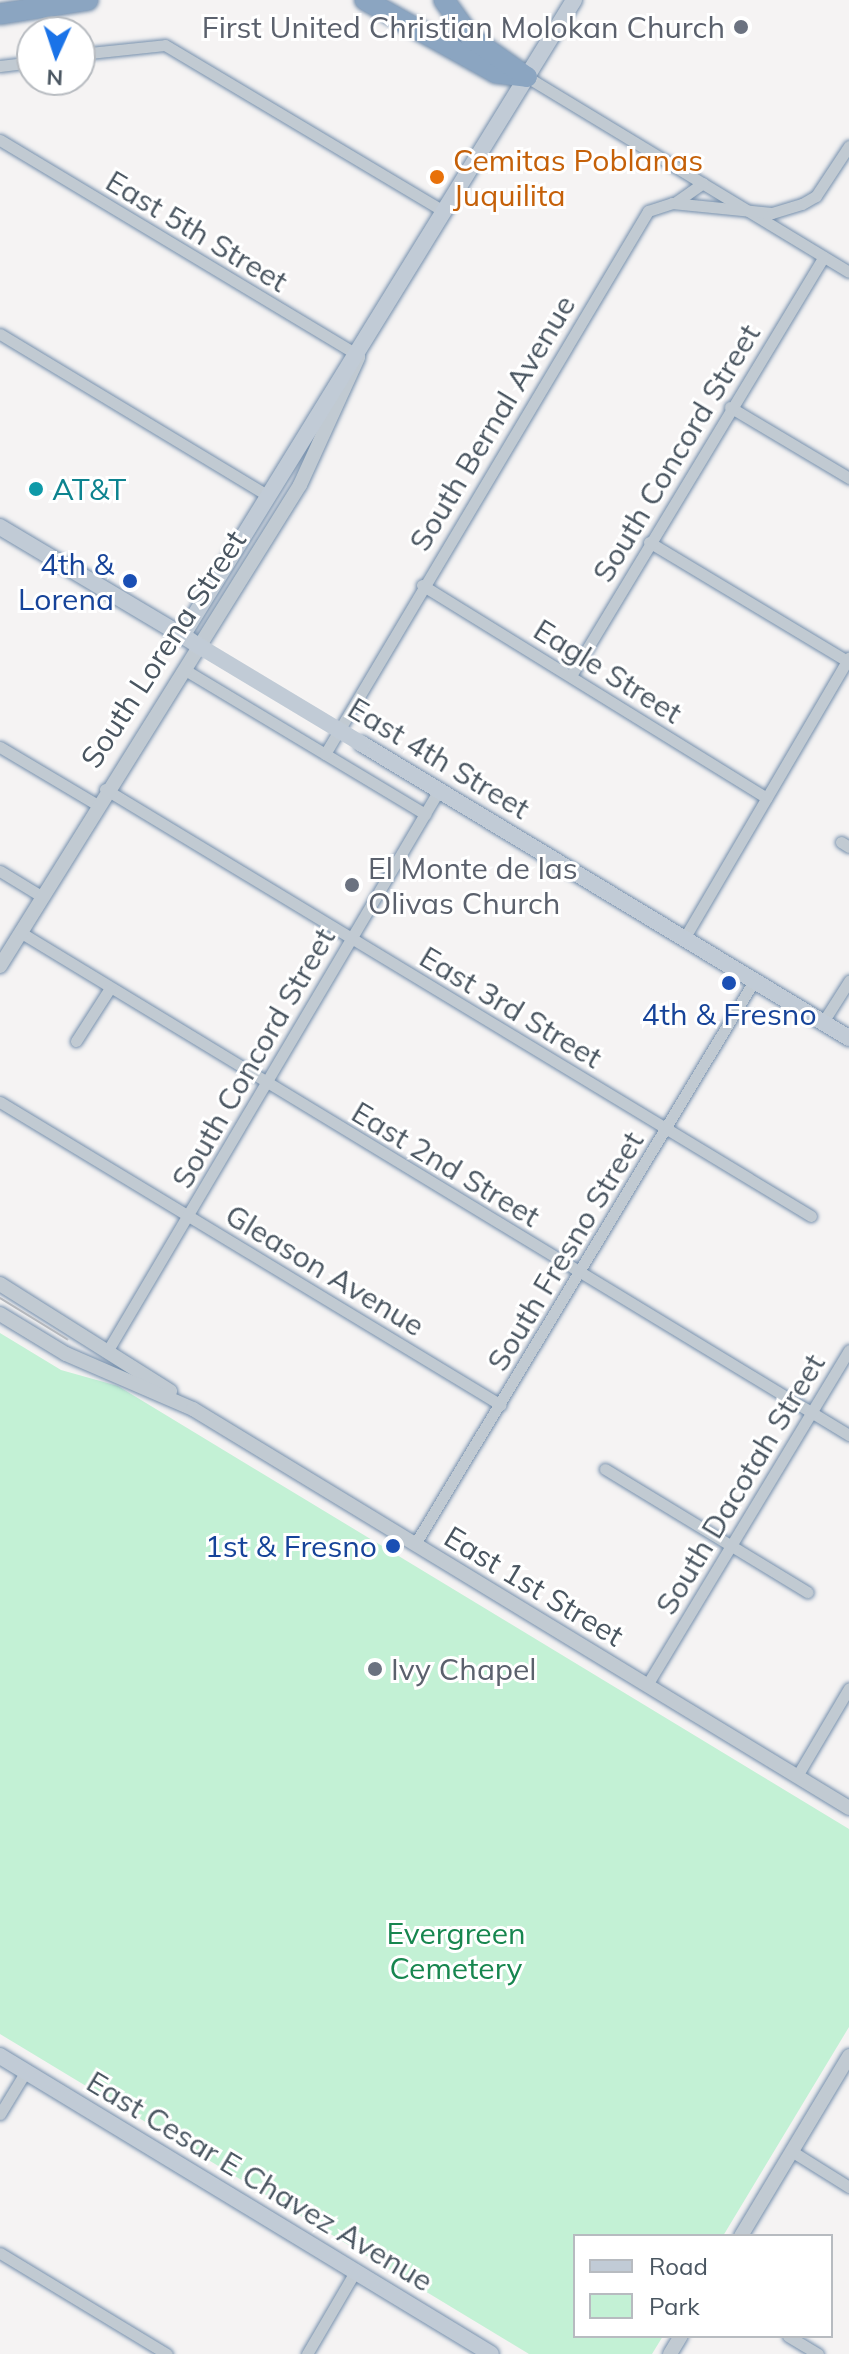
<!DOCTYPE html>
<html>
<head>
<meta charset="utf-8">
<style>
	body { margin:0 }
	#map { position:relative; width:849px; height:2354px; overflow:hidden; background:#f5f3f3; font-family:Mulish,sans-serif }
	div>[style] { position:absolute }
	[style*='--x'] { left:calc(var(--x)*1px); top:calc(var(--y)*1px); width:calc(var(--w)*1px); rotate:calc(var(--a)*1deg) }
	.green>* { inset:0; background:#c3f1d5 }
	.roads { filter:drop-shadow(0 0 2px #7690ad) drop-shadow(0 0 2px #7690ad) }
	.minor>* { height:11px; margin:-5.5px; padding:0 5.5px; transform-origin:5.5px; border-radius:5.5px; background:#c1cad2 }
	.tertiary>* { height:14px; margin:-7px; padding:0 7px; transform-origin:7px; border-radius:7px; background:#c1cad2 }
	.secondary>* { height:16px; margin:-8px; padding:0 8px; transform-origin:8px; border-radius:8px; background:#c1cbd6 }
	.motorway>* { height:20px; margin:-10px; padding:0 10px; transform-origin:10px; border-radius:10px; background:#8ba5c1 }
	.tram>* { height:2px; margin:-1px; padding:0 1px; transform-origin:1px; border-radius:1px; background:#b5b8bd }
	.secondary-bridge>* { height:16px; margin:-8px; padding:0 8px; transform-origin:8px; border-radius:8px; background:#c1cbd6 }
	.dots>* { width:22px; height:22px; translate:-50% -50%; box-sizing:border-box; border:4px solid #fff; border-radius:50% }
	span { translate:-50% -50%; white-space:nowrap; text-align:center; line-height:1.15; -webkit-text-stroke:6px #fff; paint-order:stroke }
	.worship-label { font-size:30px; color:#5b616d }
	.right { translate:-100% -50%; text-align:right }
	.left { translate:0 -50%; text-align:left }
	.food-label { font-size:30px; color:#c56008 }
	.street-label { font-size:30px; color:#4a5661 }
	.culture-label { font-size:30px; color:#0d838f }
	.transit-label { font-size:30px; color:#164399 }
	.park-label { font-size:30px; color:#17864f }
	.legend { position:absolute; left:573px; top:2234px; width:260px; height:104px; box-sizing:border-box; background:#fff; border:2px solid #b7bbc0; margin:0; padding:10px 14px; list-style:none; font-size:24px; color:#4a5661 }
	.legend li { display:flex; align-items:center; gap:16px; height:40px }
	.legend b { width:40px; border:2px solid #b7bbc0 }
	.north { position:absolute; left:16px; top:16px; width:80px; height:80px; box-sizing:border-box; background:#fff; border:2px solid #b7bbc0; border-radius:50%; rotate:183deg; font-size:22px; font-weight:700; line-height:32px; text-align:center; color:#4a5661 }
	.north::after { content:''; display:block; margin:auto; width:28px; height:36px; background:#1a73e8; clip-path:polygon(50% 0,100% 100%,50% 72%,0 100%) }
</style>
</head>
<body>
<div id="map">
	<div class="green">
		<div style="clip-path:polygon(0 1333px,61px 1370px,118px 1386px,849px 1829px,849px 2027px,723px 2236px,575px 2236px,575px 2336px,663px 2336px,652px 2354px,529px 2354px,0 2034px)"></div>
	</div>
	<div class="roads">
		<div class="minor">
			<div style="--x:80;--y:54;--w:85;--a:-6"></div>
			<div style="--x:165;--y:45;--w:326;--a:30.8"></div>
			<div style="--x:0;--y:66;--w:32;--a:-7"></div>
			<div style="--x:527;--y:77;--w:376;--a:31.2"></div>
			<div style="--x:0;--y:140;--w:419;--a:31"></div>
			<div style="--x:676;--y:202;--w:33;--a:-35"></div>
			<div style="--x:0;--y:334;--w:310;--a:31.1"></div>
			<div style="--x:730;--y:407;--w:139;--a:30.8"></div>
			<div style="--x:649;--y:542;--w:233;--a:31"></div>
			<div style="--x:422;--y:585;--w:405;--a:31.7"></div>
			<div style="--x:187;--y:671;--w:278;--a:31"></div>
			<div style="--x:572;--y:674;--w:487;--a:-58.9"></div>
			<div style="--x:0;--y:747;--w:112;--a:30.7"></div>
			<div style="--x:325;--y:754;--w:632;--a:-59.25"></div>
			<div style="--x:648;--y:211;--w:25;--a:-18"></div>
			<div style="--x:672;--y:203;--w:100;--a:5.7"></div>
			<div style="--x:772;--y:213;--w:31;--a:-17"></div>
			<div style="--x:802;--y:204;--w:16;--a:-30"></div>
			<div style="--x:816;--y:196;--w:60;--a:-56.6"></div>
			<div style="--x:105;--y:789;--w:825;--a:31.17"></div>
			<div style="--x:841;--y:842;--w:9;--a:32"></div>
			<div style="--x:0;--y:871;--w:48;--a:31.4"></div>
			<div style="--x:20;--y:932;--w:970;--a:31.25"></div>
			<div style="--x:685;--y:937;--w:324;--a:-59.6"></div>
			<div style="--x:823;--y:1022;--w:49;--a:-57.6"></div>
			<div style="--x:76;--y:1041;--w:63;--a:-57.3"></div>
			<div style="--x:0;--y:1102;--w:585;--a:31.17"></div>
			<div style="--x:108;--y:1350;--w:651;--a:-59.41"></div>
			<div style="--x:605;--y:1469;--w:237;--a:31.3"></div>
			<div style="--x:415;--y:1544;--w:657;--a:-58.95"></div>
			<div style="--x:647;--y:1685;--w:391;--a:-58.9"></div>
			<div style="--x:797;--y:1776;--w:102;--a:-59.4"></div>
			<div style="--x:0;--y:2114;--w:50;--a:-58.8"></div>
			<div style="--x:793;--y:2152;--w:66;--a:32"></div>
			<div style="--x:0;--y:2253;--w:195;--a:31.2"></div>
			<div style="--x:788;--y:2336;--w:35;--a:31"></div>
			<div style="--x:307;--y:2354;--w:95;--a:-59.7"></div>
		</div>
		<div class="tertiary">
			<div style="--x:0;--y:966;--w:567;--a:-58.05"></div>
			<div style="--x:300;--y:485;--w:140;--a:-65.5"></div>
			<div style="--x:0;--y:1284;--w:201;--a:32.2"></div>
			<div style="--x:0;--y:1314;--w:77;--a:31.2"></div>
			<div style="--x:66;--y:1354;--w:138;--a:23.4"></div>
			<div style="--x:193;--y:1409;--w:768;--a:31.31"></div>
			<div style="--x:741;--y:2236;--w:210;--a:-59"></div>
			<div style="--x:670;--y:2354;--w:21;--a:-59"></div>
		</div>
		<div class="secondary">
			<div style="--x:0;--y:527;--w:222;--a:30.8"></div>
			<div style="--x:182;--y:636;--w:747;--a:-58.35"></div>
			<div style="--x:362;--y:744;--w:569;--a:31.12"></div>
			<div style="--x:0;--y:2056;--w:574;--a:31.25"></div>
		</div>
		<div class="motorway">
			<div style="--x:365;--y:0;--w:150;--a:29.1"></div>
			<div style="--x:496;--y:73;--w:31;--a:7"></div>
			<div style="--x:444;--y:0;--w:47;--a:54.6"></div>
			<div style="--x:471;--y:38;--w:68;--a:34.9"></div>
			<div style="--x:0;--y:14;--w:89;--a:-9"></div>
		</div>
	</div>
	<div class="tram">
		<div style="--x:0;--y:1298;--w:79;--a:31.5"></div>
	</div>
	<div class="secondary-bridge">
		<div style="--x:194;--y:643;--w:196;--a:31"></div>
	</div>
	<div class="dots">
		<div style="left:741px;top:27px;background:#6b7280"></div>
		<div style="left:437px;top:177px;background:#e8710a"></div>
		<div style="left:36px;top:489px;background:#0f9aa8"></div>
		<div style="left:130px;top:581px;background:#1a4fb4"></div>
		<div style="left:352px;top:885px;background:#6b7280"></div>
		<div style="left:729px;top:983px;background:#1a4fb4"></div>
		<div style="left:393px;top:1546px;background:#1a4fb4"></div>
		<div style="left:375px;top:1669px;background:#6b7280"></div>
	</div>
	<div class="worship-label">
		<span class="right" style="left:725px;top:27px">First United Christian Molokan Church</span>
		<span class="left" style="left:368px;top:885px">El Monte de las<br>Olivas Church</span>
		<span class="left" style="left:391px;top:1669px">Ivy Chapel</span>
	</div>
	<div class="food-label">
		<span class="left" style="left:453px;top:177px">Cemitas Poblanas<br>Juquilita</span>
	</div>
	<div class="street-label">
		<span style="left:197px;top:231px;rotate:31deg">East 5th Street</span>
		<span style="left:492px;top:423px;rotate:-59deg">South Bernal Avenue</span>
		<span style="left:676px;top:453px;rotate:-59deg">South Concord Street</span>
		<span style="left:163px;top:649px;rotate:-57deg">South Lorena Street</span>
		<span style="left:608px;top:671px;rotate:32deg">Eagle Street</span>
		<span style="left:439px;top:758px;rotate:31deg">East 4th Street</span>
		<span style="left:511px;top:1007px;rotate:31deg">East 3rd Street</span>
		<span style="left:253px;top:1058px;rotate:-60deg">South Concord Street</span>
		<span style="left:446px;top:1164px;rotate:31deg">East 2nd Street</span>
		<span style="left:565px;top:1251px;rotate:-59deg">South Fresno Street</span>
		<span style="left:325px;top:1270px;rotate:31deg">Gleason Avenue</span>
		<span style="left:740px;top:1484px;rotate:-59deg">South Dacotah Street</span>
		<span style="left:534px;top:1586px;rotate:31deg">East 1st Street</span>
		<span style="left:260px;top:2181px;rotate:31deg">East Cesar E Chavez Avenue</span>
	</div>
	<div class="culture-label">
		<span class="left" style="left:52px;top:489px">AT&amp;T</span>
	</div>
	<div class="transit-label">
		<span class="right" style="left:114px;top:581px">4th &amp;<br>Lorena</span>
		<span style="left:729px;top:1014px">4th &amp; Fresno</span>
		<span class="right" style="left:377px;top:1546px">1st &amp; Fresno</span>
	</div>
	<div class="park-label">
		<span style="left:456px;top:1950px">Evergreen<br>Cemetery</span>
	</div>
	<ul class="legend">
	<li><b style="height:10px;background:#c1cbd6"></b>Road</li>
	<li><b style="height:22px;background:#c3f1d5"></b>Park</li>
	</ul>
	<div class="north">N</div>
</div>
</body>
</html>
